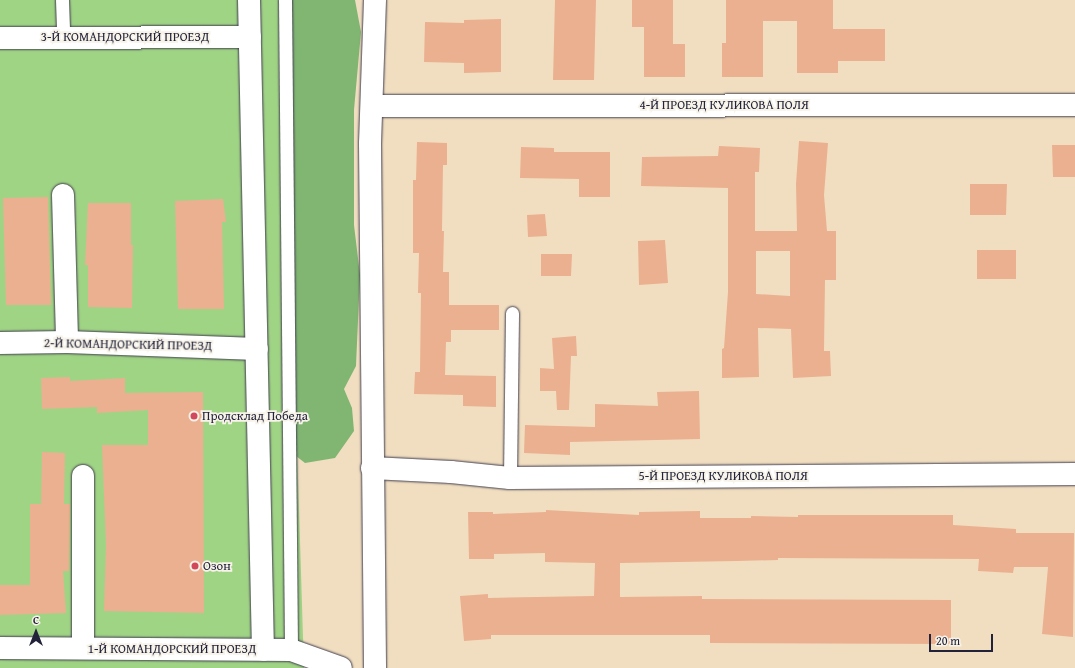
<!DOCTYPE html>
<html>
<head>
<meta charset="utf-8">
<style>
	body { margin:0 }
	#map { position:relative; width:1075px; height:668px; overflow:hidden; background:#f1dec0; font-family:"Gentium Book Plus",serif }
	div>[style] { position:absolute }
	[style*='--x'] { left:calc(var(--x)*1px); top:calc(var(--y)*1px); width:calc(var(--w)*1px); rotate:calc(var(--a)*1deg) }
	.green>* { inset:0; background:#a0d485 }
	.forest>* { inset:0; background:#80b672 }
	.building>* { inset:0; background:#ebb08f }
	.roads { filter:drop-shadow(0 0 1px #413e4f) drop-shadow(0 0 1px #413e4f) }
	.service>* { height:13px; margin:-6.5px; padding:0 6.5px; transform-origin:6.5px; border-radius:6.5px; background:#fff }
	.minor>* { height:22px; margin:-11px; padding:0 11px; transform-origin:11px; border-radius:11px; background:#fff }
	.dots>* { width:11px; height:11px; translate:-50% -50%; box-sizing:border-box; border:2px solid #f7f3e8; border-radius:50% }
	span { translate:-50% -50%; white-space:nowrap; text-align:center; line-height:1.15; -webkit-text-stroke:3.5px #f7f3e8; paint-order:stroke }
	.street-label { font-size:13px; color:#22223b }
	.poi-label { font-size:13px; color:#22223b }
	.left { translate:0 -50%; text-align:left }
	.north { position:absolute; left:16px; top:612px; width:40px; height:40px; -webkit-text-stroke:3px #f7f3e8; paint-order:stroke; rotate:0deg; font-size:11px; font-weight:700; line-height:16px; text-align:center; color:#22223b }
	.north::after { content:''; display:block; margin:auto; width:14px; height:18px; background:#22223b; clip-path:polygon(50% 0,100% 100%,50% 72%,0 100%) }
	.scale { position:absolute; left:929px; top:634px; width:64px; height:18px; box-sizing:border-box; border:2px solid #22223b; border-top:0; padding-left:5px; font-size:12px; line-height:14px; white-space:nowrap; color:#22223b; -webkit-text-stroke:3px #f7f3e8; paint-order:stroke }
</style>
</head>
<body>
<div id="map">
	<div class="green">
		<div style="clip-path:polygon(0 0,283px 0,304px 668px,0 668px)"></div>
	</div>
	<div class="forest">
		<div style="clip-path:polygon(282px 0,355px 0,361px 32px,354px 110px,354px 225px,360px 275px,356px 366px,344px 389px,352px 408px,354px 431px,335px 458px,305px 463px,291px 452px)"></div>
	</div>
	<div class="building">
		<div style="clip-path:polygon(555px 0,596px 0,594px 80px,553px 80px)"></div>
		<div style="clip-path:polygon(632px 0,673px 0,673px 44px,685px 44px,685px 77px,644px 77px,644px 27px,632px 27px)"></div>
		<div style="clip-path:polygon(726px 0,833px 0,833px 29px,885px 29px,885px 61px,838px 61px,838px 73px,797px 73px,797px 21px,763px 21px,763px 77px,722px 77px,722px 43px,726px 43px)"></div>
		<div style="clip-path:polygon(501px 19px,501px 72px,464px 73px,464px 63px,424px 62px,425px 22px,464px 23px,464px 20px)"></div>
		<div style="clip-path:polygon(evenodd,799px 141px,828px 143px,824px 195px,827px 231px,836px 231px,836px 280px,825px 280px,824px 351px,830px 351px,831px 376px,793px 378px,791px 329px,758px 328px,759px 377px,722px 378px,722px 349px,724px 348px,728px 292px,728px 188px,641px 186px,642px 157px,718px 156px,719px 146px,760px 148px,759px 172px,755px 172px,755px 231px,797px 231px,796px 184px,799px 141px,756px 251px,790px 251px,790px 296px,756px 294px,756px 251px)"></div>
		<div style="clip-path:polygon(417px 142px,447px 143px,447px 165px,443px 165px,442px 231px,444px 231px,443px 272px,449px 272px,449px 305px,499px 305px,499px 330px,451px 330px,451px 342px,446px 342px,445px 375px,496px 376px,496px 407px,463px 406px,463px 395px,414px 394px,415px 372px,420px 372px,421px 293px,418px 293px,419px 253px,413px 253px,413px 180px,416px 180px)"></div>
		<div style="clip-path:polygon(1052px 145px,1075px 145px,1075px 177px,1053px 177px)"></div>
		<div style="clip-path:polygon(521px 147px,554px 148px,554px 152px,610px 152px,610px 197px,579px 197px,579px 179px,520px 178px)"></div>
		<div style="clip-path:polygon(970px 184px,1007px 184px,1006px 215px,970px 215px)"></div>
		<div style="clip-path:polygon(48px 197px,51px 305px,6px 305px,3px 198px)"></div>
		<div style="clip-path:polygon(223px 199px,226px 222px,222px 222px,224px 309px,178px 309px,175px 201px)"></div>
		<div style="clip-path:polygon(88px 203px,131px 203px,131px 245px,133px 245px,132px 308px,88px 307px,88px 265px,85px 265px)"></div>
		<div style="clip-path:polygon(545px 214px,547px 236px,528px 237px,527px 215px)"></div>
		<div style="clip-path:polygon(665px 240px,668px 283px,639px 285px,638px 241px)"></div>
		<div style="clip-path:polygon(977px 250px,1016px 250px,1016px 279px,977px 279px)"></div>
		<div style="clip-path:polygon(541px 254px,572px 254px,571px 276px,541px 276px)"></div>
		<div style="clip-path:polygon(576px 336px,577px 356px,571px 356px,569px 410px,557px 410px,556px 391px,540px 391px,540px 368px,554px 369px,552px 338px)"></div>
		<div style="clip-path:polygon(70px 377px,70px 381px,125px 378px,125px 393px,203px 392px,204px 613px,104px 611px,106px 545px,102px 445px,148px 445px,148px 410px,97px 413px,97px 407px,42px 409px,41px 378px)"></div>
		<div style="clip-path:polygon(699px 391px,700px 439px,570px 442px,570px 455px,524px 453px,525px 425px,595px 427px,595px 404px,658px 406px,657px 392px)"></div>
		<div style="clip-path:polygon(42px 452px,65px 453px,64px 504px,70px 504px,69px 571px,63px 571px,66px 613px,0 615px,0 585px,30px 585px,30px 504px,41px 504px)"></div>
		<div style="clip-path:polygon(546px 510px,639px 515px,639px 512px,700px 511px,700px 518px,751px 518px,751px 516px,798px 517px,798px 515px,953px 515px,953px 525px,1016px 529px,1016px 533px,1074px 533px,1073px 637px,1042px 634px,1048px 567px,1014px 567px,1013px 573px,978px 571px,979px 559px,778px 558px,778px 560px,737px 561px,620px 563px,620px 597px,702px 596px,702px 599px,951px 600px,951px 644px,710px 643px,710px 635px,491px 635px,491px 639px,464px 641px,460px 596px,488px 594px,488px 598px,594px 596px,595px 563px,545px 562px,545px 553px,494px 554px,494px 559px,469px 559px,468px 512px,493px 512px,493px 514px,546px 512px)"></div>
	</div>
	<div class="roads">
		<div class="service">
			<div style="--x:62;--y:0;--w:37;--a:88"></div>
			<div style="--x:285;--y:0;--w:650;--a:89.47"></div>
			<div style="--x:510;--y:478;--w:165;--a:-89.3"></div>
		</div>
		<div class="minor">
			<div style="--x:249;--y:0;--w:650;--a:88.77"></div>
			<div style="--x:375;--y:0;--w:144;--a:92"></div>
			<div style="--x:370;--y:144;--w:524;--a:89.45"></div>
			<div style="--x:0;--y:38;--w:250;--a:-0.2"></div>
			<div style="--x:373;--y:106;--w:702;--a:-0.08"></div>
			<div style="--x:63;--y:195;--w:147;--a:88.4"></div>
			<div style="--x:0;--y:343;--w:67;--a:-0.9"></div>
			<div style="--x:67;--y:342;--w:190;--a:2.1"></div>
			<div style="--x:372;--y:468;--w:79;--a:2.9"></div>
			<div style="--x:451;--y:472;--w:59;--a:5.8"></div>
			<div style="--x:510;--y:478;--w:565;--a:-0.41"></div>
			<div style="--x:83;--y:476;--w:172;--a:90"></div>
			<div style="--x:0;--y:648;--w:291;--a:0.4"></div>
			<div style="--x:291;--y:650;--w:53;--a:19.8"></div>
		</div>
	</div>
	<div class="dots">
		<div style="left:194px;top:416px;background:#d1495b"></div>
		<div style="left:195px;top:566px;background:#d1495b"></div>
	</div>
	<div class="street-label">
		<span style="left:125px;top:37px">3-Й КОМАНДОРСКИЙ ПРОЕЗД</span>
		<span style="left:724px;top:105px">4-Й ПРОЕЗД КУЛИКОВА ПОЛЯ</span>
		<span style="left:128px;top:345px;rotate:1deg">2-Й КОМАНДОРСКИЙ ПРОЕЗД</span>
		<span style="left:723px;top:476px">5-Й ПРОЕЗД КУЛИКОВА ПОЛЯ</span>
		<span style="left:172px;top:649px">1-Й КОМАНДОРСКИЙ ПРОЕЗД</span>
	</div>
	<div class="poi-label">
		<span class="left" style="left:202px;top:416px">Продсклад Победа</span>
		<span class="left" style="left:203px;top:566px">Озон</span>
	</div>
	<div class="north">С</div>
	<div class="scale">20 m</div>
</div>
</body>
</html>
